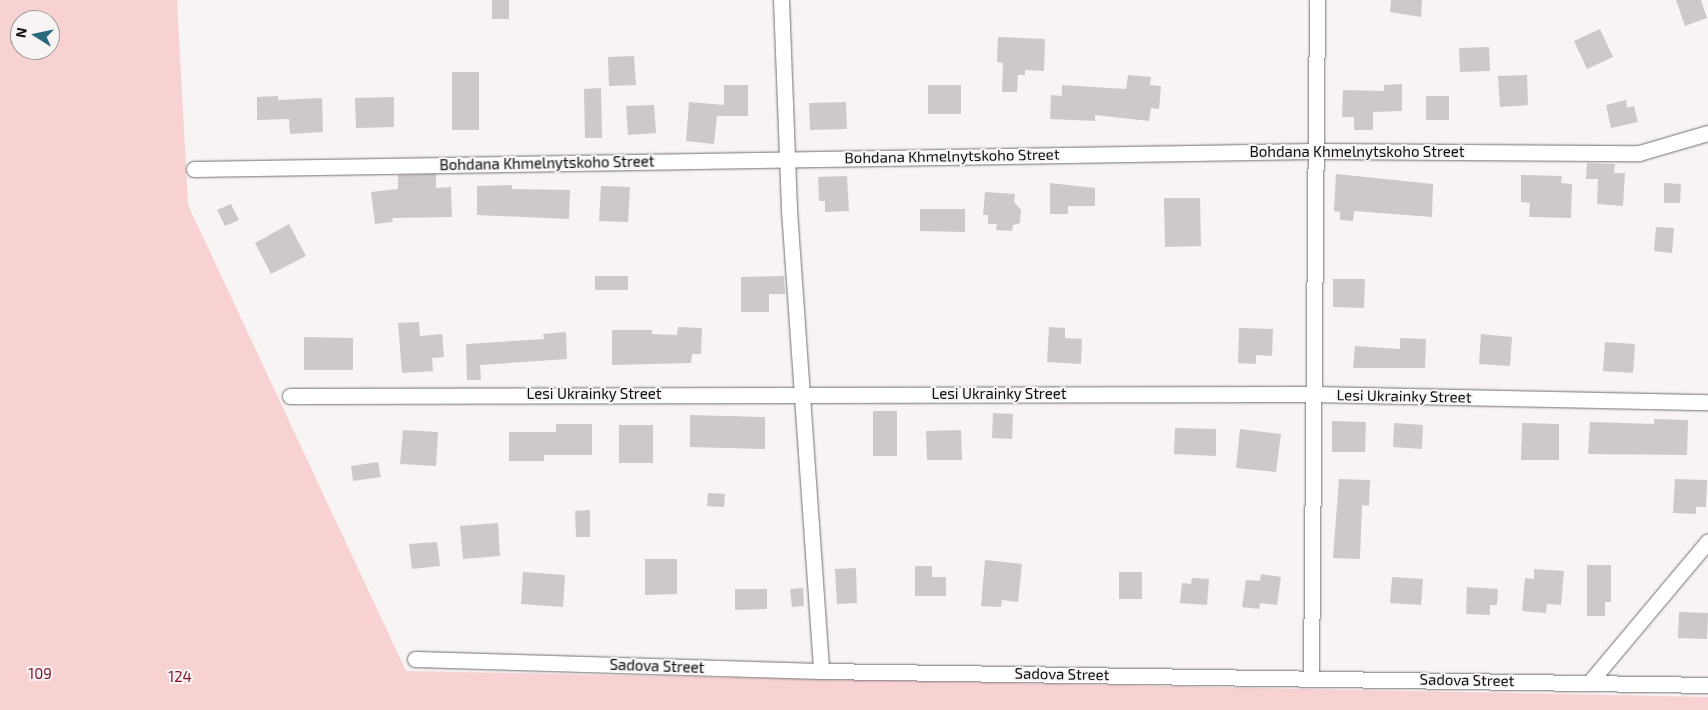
<!DOCTYPE html>
<html>
<head>
<meta charset="utf-8">
<style>
	body { margin:0 }
	#map { position:relative; width:1708px; height:710px; overflow:hidden; background:#f8f4f4; font-family:"Exo 2",sans-serif }
	div>[style] { position:absolute }
	[style*='--x'] { left:calc(var(--x)*1px); top:calc(var(--y)*1px); width:calc(var(--w)*1px); rotate:calc(var(--a)*1deg) }
	.green>* { inset:0; background:#f8d1d3 }
	.building>* { inset:0; background:#cdc8c9 }
	.roads { filter:drop-shadow(0 0 1px #736f6f) drop-shadow(0 0 1px #736f6f) }
	.minor>* { height:15px; margin:-7.5px; padding:0 7.5px; transform-origin:7.5px; border-radius:7.5px; background:#fff }
	span { translate:-50% -50%; white-space:nowrap; text-align:center; line-height:1.15; -webkit-text-stroke:4px #f8f4f4; paint-order:stroke }
	.street-label { font-size:15px; color:#0e0d0d }
	.park-label { font-size:15px; color:#7f132f }
	.north { position:absolute; left:10px; top:10px; width:50px; height:50px; box-sizing:border-box; background:#f8f4f4; border:1px solid #9a9898; border-radius:50%; rotate:280deg; font-size:14px; font-weight:700; line-height:20px; text-align:center; color:#0e0d0d }
	.north::after { content:''; display:block; margin:auto; width:18px; height:22px; background:#29697e; clip-path:polygon(50% 0,100% 100%,50% 72%,0 100%) }
</style>
</head>
<body>
<div id="map">
	<div class="green">
		<div style="clip-path:polygon(evenodd,0 0,177px 0,188px 205px,406px 671px,1708px 697px,1708px 710px,0 710px,0 0,20px 20px,50px 20px,50px 50px,20px 50px,20px 20px)"></div>
	</div>
	<div class="building">
		<div style="clip-path:polygon(492px 0,509px 0,509px 19px,492px 19px)"></div>
		<div style="clip-path:polygon(1391px 0,1422px 0,1421px 17px,1390px 12px)"></div>
		<div style="clip-path:polygon(1676px 0,1701px 0,1707px 18px,1685px 26px)"></div>
		<div style="clip-path:polygon(1600px 29px,1613px 57px,1587px 69px,1574px 41px)"></div>
		<div style="clip-path:polygon(998px 37px,1045px 39px,1044px 71px,1025px 70px,1025px 75px,1018px 75px,1017px 92px,1002px 92px,1003px 63px,997px 62px)"></div>
		<div style="clip-path:polygon(1489px 47px,1490px 71px,1460px 72px,1459px 48px)"></div>
		<div style="clip-path:polygon(634px 56px,636px 85px,609px 86px,608px 57px)"></div>
		<div style="clip-path:polygon(452px 72px,479px 72px,479px 130px,452px 130px)"></div>
		<div style="clip-path:polygon(1128px 75px,1151px 77px,1150px 85px,1161px 86px,1159px 109px,1151px 108px,1149px 121px,1095px 115px,1095px 121px,1050px 119px,1051px 95px,1062px 96px,1062px 85px,1126px 89px)"></div>
		<div style="clip-path:polygon(1527px 75px,1528px 105px,1500px 107px,1498px 76px)"></div>
		<div style="clip-path:polygon(1402px 84px,1402px 111px,1373px 112px,1373px 130px,1354px 130px,1354px 117px,1342px 117px,1343px 90px,1384px 91px,1384px 85px)"></div>
		<div style="clip-path:polygon(724px 85px,748px 85px,748px 116px,717px 116px,714px 144px,686px 141px,689px 102px,724px 105px)"></div>
		<div style="clip-path:polygon(928px 85px,961px 85px,961px 114px,928px 114px)"></div>
		<div style="clip-path:polygon(601px 88px,602px 138px,585px 138px,584px 89px)"></div>
		<div style="clip-path:polygon(278px 96px,278px 100px,322px 98px,323px 132px,290px 134px,289px 119px,257px 120px,257px 97px)"></div>
		<div style="clip-path:polygon(1426px 96px,1449px 96px,1449px 120px,1426px 120px)"></div>
		<div style="clip-path:polygon(394px 97px,394px 127px,356px 128px,355px 98px)"></div>
		<div style="clip-path:polygon(1626px 100px,1627px 108px,1634px 106px,1638px 122px,1611px 128px,1606px 105px)"></div>
		<div style="clip-path:polygon(846px 102px,847px 129px,810px 130px,809px 103px)"></div>
		<div style="clip-path:polygon(654px 105px,656px 133px,628px 135px,626px 106px)"></div>
		<div style="clip-path:polygon(1587px 163px,1615px 164px,1614px 173px,1625px 173px,1623px 206px,1597px 204px,1598px 179px,1586px 179px)"></div>
		<div style="clip-path:polygon(436px 174px,436px 188px,451px 187px,452px 217px,392px 218px,393px 222px,375px 224px,371px 192px,398px 189px,398px 175px)"></div>
		<div style="clip-path:polygon(1336px 174px,1433px 184px,1432px 217px,1354px 211px,1353px 221px,1340px 220px,1340px 212px,1334px 211px)"></div>
		<div style="clip-path:polygon(1521px 175px,1562px 176px,1561px 183px,1572px 184px,1571px 218px,1529px 217px,1530px 203px,1521px 202px)"></div>
		<div style="clip-path:polygon(847px 176px,849px 211px,825px 212px,825px 201px,819px 201px,818px 177px)"></div>
		<div style="clip-path:polygon(1050px 183px,1095px 188px,1095px 206px,1068px 206px,1068px 214px,1050px 214px)"></div>
		<div style="clip-path:polygon(1664px 183px,1681px 184px,1680px 203px,1664px 203px)"></div>
		<div style="clip-path:polygon(512px 185px,512px 189px,570px 190px,569px 219px,477px 215px,477px 186px)"></div>
		<div style="clip-path:polygon(601px 186px,630px 187px,628px 222px,599px 221px)"></div>
		<div style="clip-path:polygon(985px 192px,1015px 194px,1014px 202px,1021px 210px,1020px 223px,1013px 225px,1012px 231px,996px 230px,997px 224px,988px 224px,988px 215px,983px 215px)"></div>
		<div style="clip-path:polygon(1164px 198px,1200px 198px,1201px 246px,1165px 247px)"></div>
		<div style="clip-path:polygon(231px 204px,239px 220px,225px 226px,217px 210px)"></div>
		<div style="clip-path:polygon(920px 209px,965px 209px,965px 232px,920px 231px)"></div>
		<div style="clip-path:polygon(289px 224px,306px 256px,271px 274px,255px 243px)"></div>
		<div style="clip-path:polygon(1656px 227px,1674px 228px,1672px 253px,1654px 251px)"></div>
		<div style="clip-path:polygon(595px 276px,628px 276px,628px 290px,595px 290px)"></div>
		<div style="clip-path:polygon(784px 276px,785px 294px,769px 294px,769px 312px,741px 312px,741px 277px)"></div>
		<div style="clip-path:polygon(1333px 279px,1365px 279px,1364px 308px,1333px 307px)"></div>
		<div style="clip-path:polygon(419px 322px,420px 336px,442px 334px,444px 357px,432px 358px,433px 371px,402px 373px,398px 323px)"></div>
		<div style="clip-path:polygon(678px 327px,702px 328px,701px 354px,692px 354px,691px 363px,612px 365px,612px 330px,652px 330px,652px 334px,677px 335px)"></div>
		<div style="clip-path:polygon(1049px 327px,1065px 328px,1065px 338px,1082px 339px,1081px 364px,1047px 362px)"></div>
		<div style="clip-path:polygon(1239px 328px,1273px 329px,1272px 356px,1256px 355px,1256px 364px,1238px 363px)"></div>
		<div style="clip-path:polygon(566px 332px,567px 359px,480px 365px,481px 380px,467px 380px,466px 344px,544px 339px,543px 334px)"></div>
		<div style="clip-path:polygon(1481px 334px,1512px 337px,1510px 366px,1479px 364px)"></div>
		<div style="clip-path:polygon(304px 337px,353px 338px,353px 370px,304px 370px)"></div>
		<div style="clip-path:polygon(1400px 338px,1426px 339px,1425px 368px,1353px 368px,1355px 346px,1400px 349px)"></div>
		<div style="clip-path:polygon(1605px 342px,1635px 344px,1633px 373px,1603px 371px)"></div>
		<div style="clip-path:polygon(873px 411px,897px 411px,897px 456px,873px 456px)"></div>
		<div style="clip-path:polygon(993px 413px,1013px 414px,1012px 439px,992px 438px)"></div>
		<div style="clip-path:polygon(690px 415px,765px 417px,765px 449px,690px 447px)"></div>
		<div style="clip-path:polygon(1654px 419px,1688px 420px,1687px 455px,1588px 454px,1590px 422px,1654px 424px)"></div>
		<div style="clip-path:polygon(1332px 421px,1366px 422px,1365px 452px,1332px 452px)"></div>
		<div style="clip-path:polygon(1394px 423px,1423px 425px,1422px 449px,1393px 447px)"></div>
		<div style="clip-path:polygon(1522px 423px,1559px 424px,1559px 460px,1521px 460px)"></div>
		<div style="clip-path:polygon(556px 424px,592px 424px,592px 455px,544px 455px,544px 461px,509px 461px,509px 432px,556px 432px)"></div>
		<div style="clip-path:polygon(619px 425px,653px 425px,653px 463px,619px 463px)"></div>
		<div style="clip-path:polygon(1175px 428px,1216px 429px,1216px 456px,1174px 454px)"></div>
		<div style="clip-path:polygon(1240px 429px,1281px 434px,1276px 472px,1236px 468px)"></div>
		<div style="clip-path:polygon(403px 430px,438px 432px,436px 466px,400px 464px)"></div>
		<div style="clip-path:polygon(961px 430px,962px 460px,927px 460px,926px 431px)"></div>
		<div style="clip-path:polygon(378px 462px,381px 477px,353px 481px,351px 466px)"></div>
		<div style="clip-path:polygon(1339px 479px,1370px 480px,1369px 506px,1362px 505px,1360px 559px,1333px 558px)"></div>
		<div style="clip-path:polygon(1675px 479px,1707px 480px,1706px 507px,1696px 507px,1696px 514px,1673px 513px)"></div>
		<div style="clip-path:polygon(708px 493px,725px 494px,724px 507px,707px 506px)"></div>
		<div style="clip-path:polygon(590px 510px,590px 537px,576px 537px,575px 511px)"></div>
		<div style="clip-path:polygon(498px 523px,500px 556px,463px 559px,460px 526px)"></div>
		<div style="clip-path:polygon(437px 542px,440px 566px,412px 569px,409px 544px)"></div>
		<div style="clip-path:polygon(645px 559px,677px 559px,677px 594px,645px 595px)"></div>
		<div style="clip-path:polygon(985px 560px,1022px 564px,1018px 602px,1002px 600px,1001px 607px,981px 606px)"></div>
		<div style="clip-path:polygon(1587px 565px,1611px 565px,1611px 602px,1605px 602px,1605px 616px,1587px 616px)"></div>
		<div style="clip-path:polygon(915px 566px,932px 566px,932px 577px,946px 577px,946px 596px,915px 596px)"></div>
		<div style="clip-path:polygon(856px 568px,857px 603px,837px 604px,835px 569px)"></div>
		<div style="clip-path:polygon(1534px 569px,1564px 571px,1561px 605px,1547px 604px,1546px 613px,1522px 611px,1525px 578px,1534px 579px)"></div>
		<div style="clip-path:polygon(523px 572px,565px 575px,563px 607px,521px 604px)"></div>
		<div style="clip-path:polygon(1119px 572px,1142px 572px,1142px 599px,1119px 599px)"></div>
		<div style="clip-path:polygon(1261px 574px,1281px 577px,1277px 605px,1260px 603px,1259px 609px,1242px 607px,1246px 580px,1260px 581px)"></div>
		<div style="clip-path:polygon(1392px 577px,1423px 579px,1421px 605px,1390px 603px)"></div>
		<div style="clip-path:polygon(1192px 578px,1209px 579px,1207px 605px,1180px 603px,1182px 583px,1191px 584px)"></div>
		<div style="clip-path:polygon(1467px 587px,1498px 589px,1497px 605px,1490px 605px,1490px 615px,1466px 614px)"></div>
		<div style="clip-path:polygon(803px 588px,804px 606px,792px 607px,790px 589px)"></div>
		<div style="clip-path:polygon(735px 589px,767px 589px,767px 609px,735px 610px)"></div>
		<div style="clip-path:polygon(1679px 612px,1708px 613px,1707px 639px,1678px 638px)"></div>
	</div>
	<div class="roads">
		<div class="minor">
			<div style="--x:781;--y:0;--w:210;--a:87.8"></div>
			<div style="--x:789;--y:210;--w:462;--a:86"></div>
			<div style="--x:194;--y:169;--w:1121;--a:-0.92"></div>
			<div style="--x:1315;--y:151;--w:324;--a:0.4"></div>
			<div style="--x:1639;--y:153;--w:72;--a:-16.2"></div>
			<div style="--x:290;--y:396;--w:1022;--a:-0.11"></div>
			<div style="--x:1312;--y:394;--w:396;--a:1.2"></div>
			<div style="--x:415;--y:659;--w:406;--a:1.7"></div>
			<div style="--x:821;--y:671;--w:887;--a:0.9"></div>
			<div style="--x:1311;--y:677;--w:677;--a:-89.49"></div>
			<div style="--x:1589;--y:683;--w:185;--a:-50"></div>
		</div>
	</div>
	<div class="street-label">
		<span style="left:1357px;top:152px">Bohdana Khmelnytskoho Street</span>
		<span style="left:952px;top:156px;rotate:-1deg">Bohdana Khmelnytskoho Street</span>
		<span style="left:547px;top:163px;rotate:-1deg">Bohdana Khmelnytskoho Street</span>
		<span style="left:594px;top:394px">Lesi Ukrainky Street</span>
		<span style="left:999px;top:394px">Lesi Ukrainky Street</span>
		<span style="left:1404px;top:396px;rotate:1deg">Lesi Ukrainky Street</span>
		<span style="left:657px;top:666px;rotate:2deg">Sadova Street</span>
		<span style="left:1062px;top:674px;rotate:1deg">Sadova Street</span>
		<span style="left:1467px;top:680px;rotate:1deg">Sadova Street</span>
	</div>
	<div class="park-label">
		<span style="left:40px;top:674px">109</span>
		<span style="left:180px;top:677px">124</span>
	</div>
	<div class="north">N</div>
</div>
</body>
</html>
